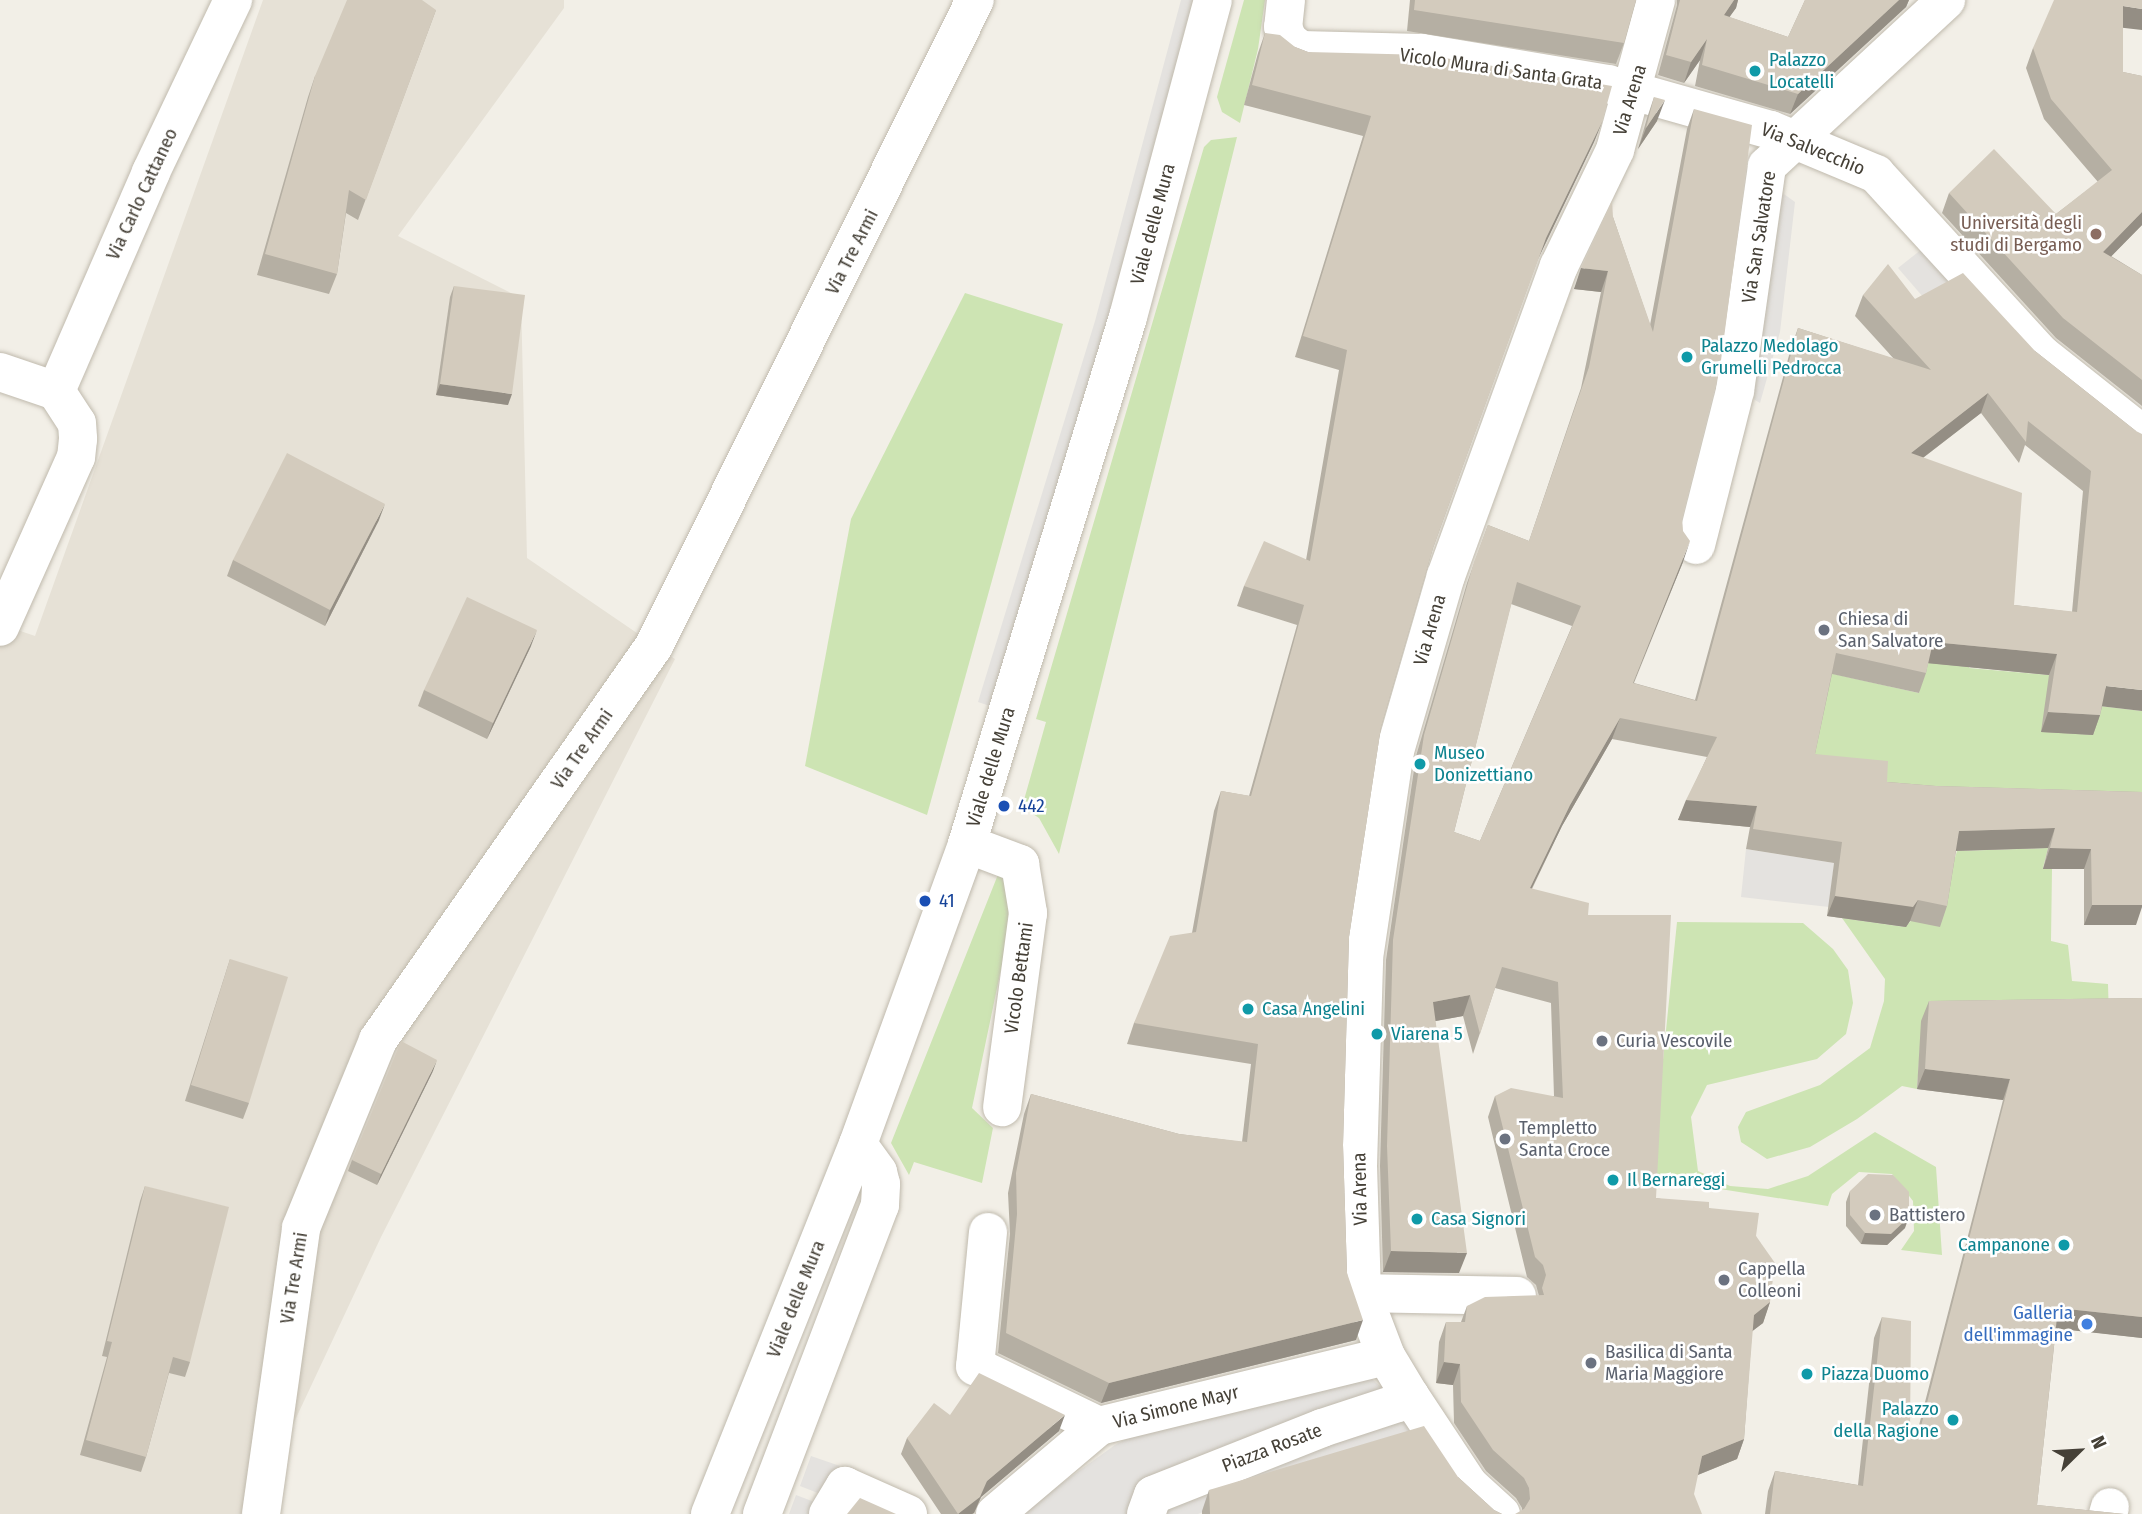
<!DOCTYPE html>
<html>
<head>
<meta charset="utf-8">
<style>
	body { margin:0 }
	#map { position:relative; width:2142px; height:1514px; overflow:hidden; background:#f2efe7; font-family:"Fira Sans Condensed",sans-serif }
	div>[style] { position:absolute }
	[style*='--x'] { left:calc(var(--x)*1px); top:calc(var(--y)*1px); width:calc(var(--w)*1px); rotate:calc(var(--a)*1deg) }
	.residential>* { inset:0; background:#e6e1d6 }
	.green>* { inset:0; background:#cde4b3 }
	.parking>* { inset:0; background:#e4e2df }
	.roads { filter:drop-shadow(0 0 2px #c0baad) drop-shadow(0 0 2px #c0baad) }
	.minor>* { height:38px; margin:-19px; padding:0 19px; transform-origin:19px; border-radius:19px; background:#fff }
	.wall>* { inset:0; background:#b5afa3 }
	.shaded-wall>* { inset:0; background:#948e84 }
	.building>* { inset:0; background:#d3cbbd }
	.dots>* { width:19px; height:19px; translate:-50% -50%; box-sizing:border-box; border:4px solid #fff; border-radius:50% }
	span { translate:-50% -50%; white-space:nowrap; text-align:center; line-height:1.15; -webkit-text-stroke:5px #fff; paint-order:stroke }
	.culture-label { font-size:19px; color:#0d838f }
	.left { translate:0 -50%; text-align:left }
	.right { translate:-100% -50%; text-align:right }
	.street-label { font-size:19px; color:#454037 }
	.education-label { font-size:19px; color:#785e54 }
	.worship-label { font-size:19px; color:#5b616d }
	.transit-label { font-size:19px; color:#164399 }
	.shop-label { font-size:19px; color:#366cbe }
	.north { position:absolute; left:2044px; top:1416px; width:70px; height:70px; -webkit-text-stroke:5px #fff; paint-order:stroke; rotate:66deg; font-size:19px; font-weight:700; line-height:28px; text-align:center; color:#454037 }
	.north::after { content:''; display:block; margin:auto; width:24px; height:32px; background:#454037; clip-path:polygon(50% 0,100% 100%,50% 72%,0 100%) }
</style>
</head>
<body>
<div id="map">
	<div class="residential">
		<div style="clip-path:polygon(263px 0,564px 0,564px 8px,398px 236px,521px 298px,527px 558px,675px 659px,381px 1237px,251px 1514px,0 1514px,0 624px,35px 636px)"></div>
	</div>
	<div class="green">
		<div style="clip-path:polygon(1244px 0,1265px 0,1258px 49px,1240px 123px,1222px 112px,1217px 97px)"></div>
		<div style="clip-path:polygon(1237px 137px,1059px 854px,1039px 818px,1022px 807px,1046px 722px,1036px 719px,1204px 147px,1211px 140px)"></div>
		<div style="clip-path:polygon(965px 293px,1063px 324px,927px 815px,805px 766px,851px 519px)"></div>
		<div style="clip-path:polygon(1932px 635px,1975px 642px,1969px 668px,2049px 675px,2099px 706px,2142px 711px,2142px 886px,2141px 813px,1798px 774px,1829px 673px,1919px 693px)"></div>
		<div style="clip-path:polygon(2048px 848px,2043px 868px,2052px 869px,2051px 941px,2068px 945px,2072px 981px,2108px 984px,2109px 1019px,1922px 1021px,1917px 1089px,1902px 1086px,1857px 1119px,1810px 1147px,1767px 1159px,1741px 1142px,1738px 1127px,1746px 1112px,1820px 1085px,1870px 1048px,1884px 1001px,1885px 979px,1842px 918px,1905px 927px,1947px 884px,1957px 851px)"></div>
		<div style="clip-path:polygon(1003px 862px,1020px 878px,972px 1108px,993px 1128px,982px 1183px,914px 1162px,909px 1175px,891px 1143px)"></div>
		<div style="clip-path:polygon(1677px 922px,1803px 923px,1833px 949px,1848px 970px,1853px 1003px,1846px 1034px,1817px 1059px,1707px 1085px,1691px 1117px,1698px 1171px,1730px 1186px,1768px 1189px,1808px 1176px,1875px 1132px,1936px 1167px,1942px 1255px,1901px 1250px,1914px 1231px,1913px 1201px,1892px 1174px,1859px 1172px,1832px 1194px,1828px 1206px,1651px 1178px)"></div>
	</div>
	<div class="parking">
		<div style="clip-path:polygon(1181px 0,1193px 0,1106px 325px,990px 706px,978px 702px,1095px 321px)"></div>
		<div style="clip-path:polygon(1774px 187px,1795px 202px,1780px 332px,1760px 403px,1742px 392px)"></div>
		<div style="clip-path:polygon(1922px 249px,1959px 286px,1930px 305px,1898px 268px)"></div>
		<div style="clip-path:polygon(1746px 849px,1834px 863px,1829px 907px,1741px 897px)"></div>
		<div style="clip-path:polygon(1371px 1378px,1398px 1403px,1426px 1438px,1281px 1483px,1198px 1514px,1019px 1514px,1115px 1445px,1143px 1430px)"></div>
		<div style="clip-path:polygon(811px 1456px,840px 1466px,828px 1497px,800px 1486px)"></div>
		<div style="clip-path:polygon(796px 1495px,825px 1506px,822px 1514px,789px 1514px)"></div>
	</div>
	<div class="roads">
		<div class="minor">
			<div style="--x:1286;--y:0;--w:27;--a:96"></div>
			<div style="--x:1283;--y:27;--w:14;--a:69"></div>
			<div style="--x:1288;--y:40;--w:16;--a:38"></div>
			<div style="--x:1301;--y:50;--w:121;--a:1.4"></div>
			<div style="--x:1422;--y:53;--w:189;--a:9.5"></div>
			<div style="--x:1608;--y:84;--w:169;--a:15.8"></div>
			<div style="--x:1771;--y:130;--w:114;--a:22.7"></div>
			<div style="--x:1876;--y:174;--w:244;--a:47.5"></div>
			<div style="--x:2041;--y:354;--w:129;--a:38.4"></div>
			<div style="--x:0;--y:372;--w:59;--a:18.7"></div>
			<div style="--x:56;--y:391;--w:38;--a:57"></div>
			<div style="--x:77;--y:423;--w:16;--a:86"></div>
			<div style="--x:78;--y:439;--w:18;--a:96"></div>
			<div style="--x:76;--y:457;--w:186;--a:114.1"></div>
			<div style="--x:56;--y:391;--w:239;--a:-66.5"></div>
			<div style="--x:151;--y:172;--w:191;--a:-64.5"></div>
			<div style="--x:1696;--y:545;--w:159;--a:-75.8"></div>
			<div style="--x:1735;--y:391;--w:227;--a:-81.9"></div>
			<div style="--x:1767;--y:166;--w:244;--a:-42.8"></div>
			<div style="--x:967;--y:844;--w:57;--a:20.7"></div>
			<div style="--x:1020;--y:864;--w:50;--a:80.7"></div>
			<div style="--x:1028;--y:913;--w:196;--a:97.6"></div>
			<div style="--x:988;--y:1232;--w:135;--a:95.5"></div>
			<div style="--x:975;--y:1366;--w:138;--a:25.8"></div>
			<div style="--x:1362;--y:1293;--w:155;--a:1.1"></div>
			<div style="--x:261;--y:1514;--w:289;--a:-82"></div>
			<div style="--x:301;--y:1228;--w:203;--a:-67.7"></div>
			<div style="--x:378;--y:1040;--w:481;--a:-55"></div>
			<div style="--x:654;--y:646;--w:721;--a:-63.58"></div>
			<div style="--x:710;--y:1514;--w:399;--a:-68.2"></div>
			<div style="--x:858;--y:1144;--w:319;--a:-70"></div>
			<div style="--x:967;--y:844;--w:551;--a:-73.01"></div>
			<div style="--x:1128;--y:317;--w:328;--a:-75"></div>
			<div style="--x:762;--y:1514;--w:331;--a:-69.1"></div>
			<div style="--x:880;--y:1205;--w:21;--a:-87"></div>
			<div style="--x:881;--y:1184;--w:12;--a:-104"></div>
			<div style="--x:878;--y:1172;--w:34;--a:-126"></div>
			<div style="--x:828;--y:1514;--w:33;--a:-59"></div>
			<div style="--x:845;--y:1486;--w:69;--a:24"></div>
			<div style="--x:995;--y:1514;--w:136;--a:-40.2"></div>
			<div style="--x:1099;--y:1426;--w:295;--a:-13.7"></div>
			<div style="--x:1146;--y:1514;--w:20;--a:-70"></div>
			<div style="--x:1153;--y:1495;--w:182;--a:-21.6"></div>
			<div style="--x:1322;--y:1428;--w:80;--a:-18.2"></div>
			<div style="--x:1398;--y:1403;--w:14;--a:-30"></div>
			<div style="--x:1501;--y:1514;--w:43;--a:-137.8"></div>
			<div style="--x:1469;--y:1485;--w:107;--a:-123.5"></div>
			<div style="--x:1410;--y:1396;--w:47;--a:-121"></div>
			<div style="--x:1386;--y:1356;--w:67;--a:-110.9"></div>
			<div style="--x:1362;--y:1293;--w:127;--a:-91.8"></div>
			<div style="--x:1358;--y:1166;--w:208;--a:-88.3"></div>
			<div style="--x:1364;--y:958;--w:209;--a:-81.5"></div>
			<div style="--x:1395;--y:751;--w:182;--a:-73.8"></div>
			<div style="--x:1446;--y:576;--w:330;--a:-70"></div>
			<div style="--x:1559;--y:266;--w:129;--a:-64.2"></div>
			<div style="--x:1615;--y:150;--w:156;--a:-74.7"></div>
			<div style="--x:2108;--y:1514;--w:7;--a:-74"></div>
		</div>
	</div>
	<div class="wall">
		<div style="clip-path:polygon(1410px 0,1636px 0,1624px 43px,1616px 64px,1407px 31px)"></div>
		<div style="clip-path:polygon(1677px 0,1738px 0,1736px 8px,1729px 17px,1788px 37px,1805px 0,1909px 0,1906px 7px,1790px 114px,1695px 86px,1700px 60px,1684px 83px,1658px 75px,1677px 5px)"></div>
		<div style="clip-path:polygon(436px 10px,358px 220px,346px 213px,337px 274px,329px 294px,257px 275px,308px 97px,315px 76px)"></div>
		<div style="clip-path:polygon(2123px 28px,2123px 72px,2142px 76px,2142px 225px,2111px 256px,2142px 275px,2142px 406px,2056px 338px,1942px 213px,1949px 193px,2056px 214px,2098px 182px,2044px 119px,2026px 68px,2033px 48px)"></div>
		<div style="clip-path:polygon(1265px 33px,1295px 47px,1308px 52px,1602px 122px,1594px 142px,1538px 259px,1433px 548px,1381px 727px,1349px 937px,1343px 1145px,1347px 1273px,1356px 1340px,1101px 1403px,998px 1353px,1010px 1234px,1008px 1193px,1024px 1114px,1031px 1094px,1179px 1134px,1242px 1142px,1251px 1064px,1127px 1044px,1134px 1023px,1192px 933px,1214px 811px,1221px 791px,1249px 796px,1297px 625px,1237px 606px,1244px 586px,1306px 560px,1339px 370px,1295px 357px,1363px 136px,1244px 105px,1258px 53px)"></div>
		<div style="clip-path:polygon(1654px 97px,1657px 121px,1638px 149px,1647px 118px)"></div>
		<div style="clip-path:polygon(evenodd,1694px 109px,1682px 519px,1683px 562px,1634px 683px,1695px 700px,1791px 348px,1798px 328px,1894px 359px,1855px 316px,1863px 295px,1915px 299px,2035px 351px,2136px 431px,2102px 707px,2100px 715px,2093px 735px,2041px 732px,2049px 675px,1928px 663px,1926px 673px,1919px 693px,1832px 674px,1815px 754px,1887px 782px,1936px 786px,2142px 792px,2136px 925px,2084px 925px,2084px 869px,2043px 869px,2048px 848px,1956px 851px,1947px 906px,1940px 927px,1910px 921px,1906px 927px,1827px 916px,1834px 863px,1746px 849px,1750px 827px,1678px 820px,1707px 757px,1612px 739px,1562px 826px,1532px 889px,1588px 915px,1656px 1198px,1709px 1208px,1756px 1236px,1770px 1302px,1763px 1323px,1752px 1331px,1744px 1439px,1737px 1459px,1698px 1475px,1522px 1510px,1522px 1508px,1516px 1498px,1486px 1471px,1454px 1423px,1453px 1385px,1436px 1383px,1439px 1342px,1446px 1322px,1461px 1322px,1467px 1306px,1539px 1296px,1536px 1285px,1527px 1277px,1488px 1117px,1495px 1096px,1554px 1096px,1551px 1003px,1495px 988px,1473px 1054px,1463px 1016px,1435px 1021px,1459px 1273px,1383px 1272px,1380px 1166px,1386px 960px,1416px 756px,1467px 583px,1488px 525px,1529px 541px,1581px 388px,1601px 292px,1574px 289px,1613px 217px,1650px 325px,1687px 129px,1694px 109px,1981px 413px,2019px 463px,2025px 445px,2083px 491px,2072px 612px,2014px 605px,1923px 458px,1981px 413px,1694px 109px,1511px 604px,1572px 626px,1480px 841px,1454px 832px,1511px 604px)"></div>
		<div style="clip-path:polygon(454px 286px,508px 405px,436px 395px,450px 297px)"></div>
		<div style="clip-path:polygon(379px 520px,325px 626px,227px 576px,233px 560px)"></div>
		<div style="clip-path:polygon(531px 646px,487px 739px,418px 706px,424px 690px)"></div>
		<div style="clip-path:polygon(230px 959px,249px 1103px,243px 1119px,185px 1101px)"></div>
		<div style="clip-path:polygon(2142px 998px,2142px 1338px,2056px 1328px,2037px 1505px,2124px 1514px,1765px 1514px,1768px 1491px,1775px 1471px,1858px 1485px,1874px 1338px,1882px 1317px,1910px 1432px,1917px 1433px,2003px 1100px,1917px 1089px,1921px 1021px,1929px 1001px)"></div>
		<div style="clip-path:polygon(433px 1071px,377px 1185px,348px 1171px,352px 1160px)"></div>
		<div style="clip-path:polygon(145px 1186px,190px 1362px,185px 1377px,169px 1373px,146px 1457px,141px 1472px,80px 1455px,107px 1357px,102px 1356px,140px 1201px)"></div>
		<div style="clip-path:polygon(1850px 1191px,1905px 1228px,1887px 1245px,1861px 1244px,1846px 1226px,1846px 1202px)"></div>
		<div style="clip-path:polygon(950px 1415px,1059px 1431px,981px 1497px,974px 1513px,972px 1514px,941px 1514px,901px 1454px,907px 1438px)"></div>
		<div style="clip-path:polygon(1458px 1477px,1494px 1510px,1502px 1514px,1202px 1514px,1202px 1511px,1209px 1490px)"></div>
	</div>
	<div class="shaded-wall">
		<div style="clip-path:polygon(1734px 0,1738px 0,1736px 8px,1716px 36px,1724px 15px)"></div>
		<div style="clip-path:polygon(1899px 0,1909px 0,1906px 7px,1790px 114px,1798px 94px)"></div>
		<div style="clip-path:polygon(2123px 6px,2142px 9px,2142px 30px,2116px 27px)"></div>
		<div style="clip-path:polygon(1707px 39px,1700px 60px,1684px 83px,1691px 62px)"></div>
		<div style="clip-path:polygon(1665px 100px,1657px 121px,1638px 149px,1646px 128px)"></div>
		<div style="clip-path:polygon(1602px 122px,1594px 142px,1538px 259px,1546px 238px)"></div>
		<div style="clip-path:polygon(2142px 212px,2142px 225px,2096px 272px,2103px 252px)"></div>
		<div style="clip-path:polygon(1581px 268px,1608px 271px,1601px 292px,1574px 289px)"></div>
		<div style="clip-path:polygon(440px 384px,512px 394px,508px 405px,436px 395px)"></div>
		<div style="clip-path:polygon(1988px 393px,1981px 413px,1903px 473px,1911px 453px)"></div>
		<div style="clip-path:polygon(385px 504px,379px 520px,325px 626px,330px 610px)"></div>
		<div style="clip-path:polygon(1690px 541px,1683px 562px,1625px 703px,1633px 683px)"></div>
		<div style="clip-path:polygon(537px 630px,531px 646px,487px 739px,493px 723px)"></div>
		<div style="clip-path:polygon(1933px 642px,2057px 654px,2049px 675px,1926px 663px)"></div>
		<div style="clip-path:polygon(2106px 686px,2142px 690px,2142px 711px,2099px 706px)"></div>
		<div style="clip-path:polygon(2048px 712px,2100px 715px,2093px 735px,2041px 732px)"></div>
		<div style="clip-path:polygon(1620px 718px,1612px 739px,1562px 826px,1522px 908px,1530px 888px,1570px 805px)"></div>
		<div style="clip-path:polygon(1686px 800px,1757px 806px,1750px 827px,1678px 820px)"></div>
		<div style="clip-path:polygon(2055px 828px,2048px 848px,1952px 851px,1959px 831px)"></div>
		<div style="clip-path:polygon(2050px 848px,2091px 849px,2084px 869px,2043px 869px)"></div>
		<div style="clip-path:polygon(1835px 896px,1918px 900px,1910px 921px,1906px 927px,1827px 916px)"></div>
		<div style="clip-path:polygon(2092px 905px,2142px 905px,2142px 907px,2136px 925px,2084px 925px)"></div>
		<div style="clip-path:polygon(1470px 995px,1463px 1016px,1425px 1023px,1433px 1002px)"></div>
		<div style="clip-path:polygon(437px 1060px,433px 1071px,377px 1185px,381px 1174px)"></div>
		<div style="clip-path:polygon(1925px 1069px,2010px 1079px,2003px 1100px,1917px 1089px)"></div>
		<div style="clip-path:polygon(1909px 1217px,1905px 1228px,1887px 1245px,1861px 1244px,1865px 1233px)"></div>
		<div style="clip-path:polygon(1391px 1251px,1467px 1253px,1459px 1273px,1383px 1272px)"></div>
		<div style="clip-path:polygon(1770px 1302px,1763px 1323px,1746px 1336px,1754px 1315px)"></div>
		<div style="clip-path:polygon(2058px 1308px,2142px 1317px,2142px 1338px,2051px 1328px)"></div>
		<div style="clip-path:polygon(1363px 1320px,1356px 1340px,1101px 1403px,1109px 1383px)"></div>
		<div style="clip-path:polygon(1444px 1362px,1460px 1364px,1453px 1385px,1436px 1383px)"></div>
		<div style="clip-path:polygon(1065px 1415px,1059px 1431px,981px 1497px,974px 1513px,972px 1514px,958px 1514px,987px 1481px)"></div>
		<div style="clip-path:polygon(1744px 1439px,1737px 1459px,1695px 1476px,1702px 1456px)"></div>
	</div>
	<div class="building">
		<div style="clip-path:polygon(347px 0,422px 0,436px 10px,366px 200px,349px 190px,337px 274px,265px 254px,315px 76px)"></div>
		<div style="clip-path:polygon(1415px 0,1636px 0,1624px 43px,1414px 10px)"></div>
		<div style="clip-path:polygon(1680px 0,1734px 0,1724px 15px,1788px 37px,1805px 0,1899px 0,1798px 94px,1702px 65px,1707px 39px,1691px 62px,1666px 55px)"></div>
		<div style="clip-path:polygon(2054px 0,2142px 0,2142px 9px,2123px 6px,2123px 72px,2142px 76px,2142px 212px,2103px 252px,2142px 275px,2142px 380px,2063px 318px,1949px 193px,1994px 149px,2056px 214px,2112px 170px,2051px 99px,2033px 48px)"></div>
		<div style="clip-path:polygon(1265px 33px,1280px 35px,1295px 47px,1308px 52px,1427px 55px,1612px 86px,1602px 122px,1546px 238px,1433px 548px,1381px 727px,1349px 937px,1343px 1145px,1347px 1273px,1363px 1320px,1109px 1383px,1006px 1333px,1017px 1214px,1016px 1173px,1031px 1094px,1179px 1134px,1247px 1142px,1258px 1044px,1134px 1023px,1170px 936px,1196px 932px,1221px 791px,1251px 796px,1304px 605px,1244px 586px,1264px 541px,1310px 561px,1347px 350px,1303px 336px,1371px 116px,1252px 85px)"></div>
		<div style="clip-path:polygon(1654px 97px,1665px 100px,1646px 128px)"></div>
		<div style="clip-path:polygon(evenodd,1694px 109px,1752px 125px,1720px 368px,1682px 519px,1683px 531px,1690px 541px,1633px 683px,1697px 701px,1798px 328px,1931px 370px,1863px 295px,1888px 264px,1915px 299px,1963px 273px,2035px 351px,2136px 431px,2142px 434px,2142px 690px,2106px 686px,2100px 715px,2048px 712px,2057px 654px,1933px 642px,1926px 673px,1836px 653px,1815px 754px,1888px 761px,1887px 782px,1936px 786px,2142px 792px,2142px 905px,2092px 905px,2091px 849px,2050px 848px,2055px 828px,1959px 831px,1947px 906px,1918px 900px,1913px 907px,1835px 896px,1842px 842px,1753px 829px,1757px 806px,1686px 800px,1717px 737px,1620px 718px,1570px 805px,1530px 888px,1589px 903px,1588px 915px,1671px 915px,1656px 1198px,1709px 1202px,1709px 1208px,1759px 1213px,1756px 1236px,1775px 1263px,1770px 1302px,1754px 1315px,1744px 1439px,1702px 1456px,1694px 1494px,1702px 1514px,1515px 1514px,1524px 1509px,1530px 1499px,1529px 1488px,1524px 1478px,1493px 1450px,1461px 1402px,1460px 1364px,1444px 1362px,1446px 1322px,1465px 1322px,1467px 1306px,1485px 1297px,1544px 1295px,1542px 1288px,1546px 1275px,1543px 1265px,1535px 1257px,1495px 1096px,1511px 1088px,1563px 1098px,1558px 982px,1502px 967px,1480px 1034px,1470px 995px,1433px 1002px,1467px 1253px,1391px 1251px,1387px 1146px,1393px 940px,1424px 735px,1474px 562px,1488px 525px,1529px 541px,1589px 367px,1608px 271px,1581px 268px,1612px 201px,1613px 217px,1653px 332px,1694px 109px,1988px 393px,2026px 442px,2028px 421px,2091px 471px,2077px 612px,2014px 605px,2022px 493px,1911px 453px,1988px 393px,1694px 109px,1517px 582px,1581px 606px,1480px 841px,1454px 832px,1517px 582px)"></div>
		<div style="clip-path:polygon(454px 286px,525px 295px,512px 394px,440px 384px)"></div>
		<div style="clip-path:polygon(287px 453px,385px 504px,330px 610px,233px 560px)"></div>
		<div style="clip-path:polygon(467px 597px,537px 630px,493px 723px,424px 690px)"></div>
		<div style="clip-path:polygon(230px 959px,288px 977px,249px 1103px,191px 1085px)"></div>
		<div style="clip-path:polygon(2142px 998px,2142px 1317px,2058px 1308px,2037px 1505px,2124px 1514px,1770px 1514px,1775px 1471px,1863px 1486px,1882px 1317px,1911px 1321px,1910px 1432px,1919px 1434px,2010px 1079px,1925px 1069px,1929px 1001px)"></div>
		<div style="clip-path:polygon(401px 1041px,437px 1060px,381px 1174px,352px 1160px)"></div>
		<div style="clip-path:polygon(1868px 1174px,1893px 1175px,1909px 1192px,1909px 1217px,1891px 1234px,1865px 1233px,1850px 1215px,1850px 1191px)"></div>
		<div style="clip-path:polygon(145px 1186px,229px 1207px,190px 1362px,173px 1357px,146px 1457px,86px 1440px,112px 1342px,107px 1341px)"></div>
		<div style="clip-path:polygon(979px 1373px,1065px 1415px,987px 1481px,980px 1497px,958px 1514px,907px 1438px,934px 1403px,950px 1415px)"></div>
		<div style="clip-path:polygon(1424px 1426px,1458px 1477px,1494px 1510px,1502px 1514px,1210px 1514px,1209px 1490px)"></div>
		<div style="clip-path:polygon(860px 1498px,896px 1514px,847px 1514px)"></div>
	</div>
	<div class="dots">
		<div style="left:1755px;top:71px;background:#0f9aa8"></div>
		<div style="left:2096px;top:234px;background:#8d6e63"></div>
		<div style="left:1687px;top:357px;background:#0f9aa8"></div>
		<div style="left:1824px;top:630px;background:#6b7280"></div>
		<div style="left:1420px;top:764px;background:#0f9aa8"></div>
		<div style="left:1004px;top:806px;background:#1a4fb4"></div>
		<div style="left:925px;top:901px;background:#1a4fb4"></div>
		<div style="left:1248px;top:1009px;background:#0f9aa8"></div>
		<div style="left:1377px;top:1034px;background:#0f9aa8"></div>
		<div style="left:1602px;top:1041px;background:#6b7280"></div>
		<div style="left:1505px;top:1139px;background:#6b7280"></div>
		<div style="left:1613px;top:1180px;background:#0f9aa8"></div>
		<div style="left:1875px;top:1215px;background:#6b7280"></div>
		<div style="left:1417px;top:1219px;background:#0f9aa8"></div>
		<div style="left:2064px;top:1245px;background:#0f9aa8"></div>
		<div style="left:1724px;top:1280px;background:#6b7280"></div>
		<div style="left:2087px;top:1324px;background:#3f7fe0"></div>
		<div style="left:1591px;top:1363px;background:#6b7280"></div>
		<div style="left:1807px;top:1374px;background:#0f9aa8"></div>
		<div style="left:1953px;top:1420px;background:#0f9aa8"></div>
	</div>
	<div class="culture-label">
		<span class="left" style="left:1769px;top:71px">Palazzo<br>Locatelli</span>
		<span class="left" style="left:1701px;top:357px">Palazzo Medolago<br>Grumelli Pedrocca</span>
		<span class="left" style="left:1434px;top:764px">Museo<br>Donizettiano</span>
		<span class="left" style="left:1262px;top:1009px">Casa Angelini</span>
		<span class="left" style="left:1391px;top:1034px">Viarena 5</span>
		<span class="left" style="left:1627px;top:1180px">Il Bernareggi</span>
		<span class="left" style="left:1431px;top:1219px">Casa Signori</span>
		<span class="right" style="left:2050px;top:1245px">Campanone</span>
		<span class="left" style="left:1821px;top:1374px">Piazza Duomo</span>
		<span class="right" style="left:1939px;top:1420px">Palazzo<br>della Ragione</span>
	</div>
	<div class="street-label">
		<span style="left:1501px;top:69px;rotate:8deg">Vicolo Mura di Santa Grata</span>
		<span style="left:1630px;top:100px;rotate:-73deg">Via Arena</span>
		<span style="left:1813px;top:149px;rotate:22deg">Via Salvecchio</span>
		<span style="left:142px;top:194px;rotate:-65deg">Via Carlo Cattaneo</span>
		<span style="left:1153px;top:224px;rotate:-75deg">Viale delle Mura</span>
		<span style="left:1759px;top:237px;rotate:-81deg">Via San Salvatore</span>
		<span style="left:852px;top:252px;rotate:-63deg">Via Tre Armi</span>
		<span style="left:1430px;top:630px;rotate:-74deg">Via Arena</span>
		<span style="left:582px;top:749px;rotate:-55deg">Via Tre Armi</span>
		<span style="left:991px;top:767px;rotate:-73deg">Viale delle Mura</span>
		<span style="left:1019px;top:978px;rotate:-82deg">Vicolo Bettami</span>
		<span style="left:1360px;top:1189px;rotate:-91deg">Via Arena</span>
		<span style="left:294px;top:1278px;rotate:-81deg">Via Tre Armi</span>
		<span style="left:796px;top:1299px;rotate:-68deg">Viale delle Mura</span>
		<span style="left:1176px;top:1407px;rotate:-14deg">Via Simone Mayr</span>
		<span style="left:1272px;top:1448px;rotate:-21deg">Piazza Rosate</span>
	</div>
	<div class="education-label">
		<span class="right" style="left:2082px;top:234px">Università degli<br>studi di Bergamo</span>
	</div>
	<div class="worship-label">
		<span class="left" style="left:1838px;top:630px">Chiesa di<br>San Salvatore</span>
		<span class="left" style="left:1616px;top:1041px">Curia Vescovile</span>
		<span class="left" style="left:1519px;top:1139px">Templetto<br>Santa Croce</span>
		<span class="left" style="left:1889px;top:1215px">Battistero</span>
		<span class="left" style="left:1738px;top:1280px">Cappella<br>Colleoni</span>
		<span class="left" style="left:1605px;top:1363px">Basilica di Santa<br>Maria Maggiore</span>
	</div>
	<div class="transit-label">
		<span class="left" style="left:1018px;top:806px">442</span>
		<span class="left" style="left:939px;top:901px">41</span>
	</div>
	<div class="shop-label">
		<span class="right" style="left:2073px;top:1324px">Galleria<br>dell'immagine</span>
	</div>
	<div class="north">N</div>
</div>
</body>
</html>
